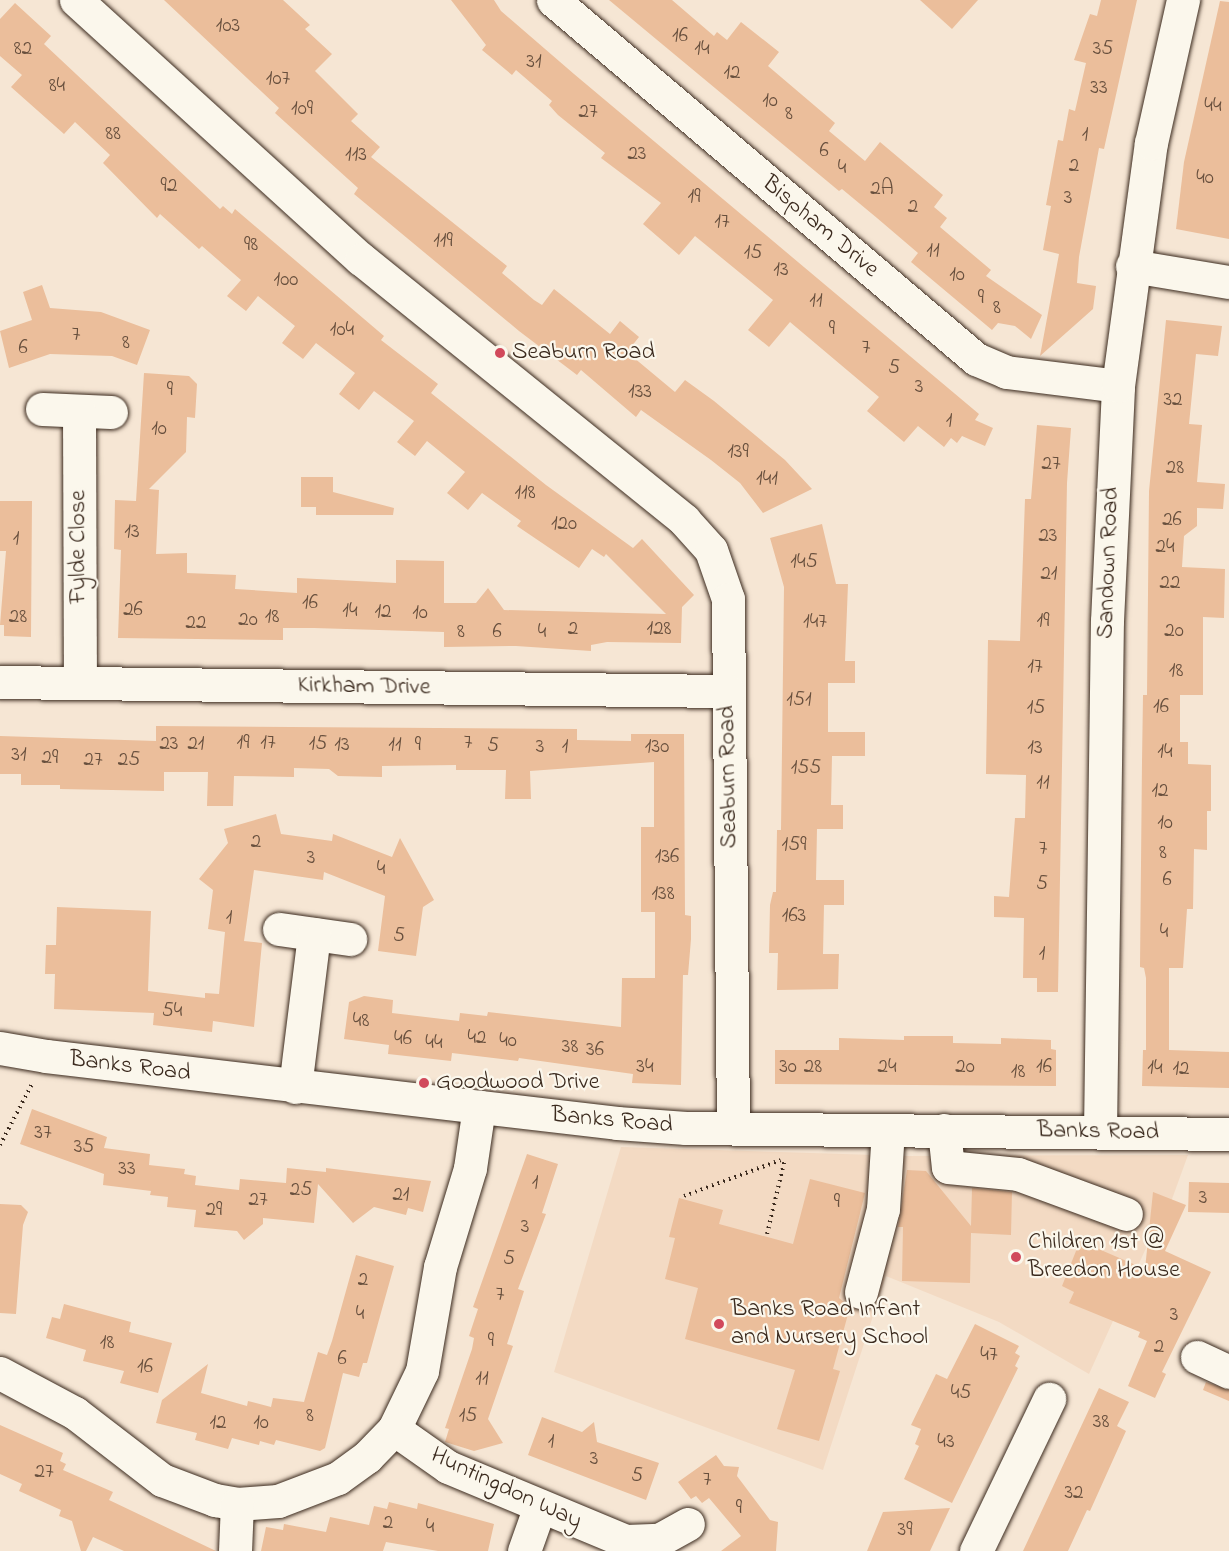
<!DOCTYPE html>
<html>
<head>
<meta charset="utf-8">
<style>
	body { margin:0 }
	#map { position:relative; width:1229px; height:1551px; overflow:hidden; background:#f6e6d4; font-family:"Indie Flower",sans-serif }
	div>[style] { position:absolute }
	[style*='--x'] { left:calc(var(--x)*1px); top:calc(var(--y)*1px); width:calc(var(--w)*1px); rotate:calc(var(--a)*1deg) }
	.built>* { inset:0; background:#f3dac3 }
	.building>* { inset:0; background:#ebbe9b }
	.path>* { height:4px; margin-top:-2px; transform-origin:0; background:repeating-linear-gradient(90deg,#3b2a1e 0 1.5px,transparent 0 6px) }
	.roads { filter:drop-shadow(0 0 2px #3b2a1e) drop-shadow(0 0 2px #3b2a1e) }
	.minor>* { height:33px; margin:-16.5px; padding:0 16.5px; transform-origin:16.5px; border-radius:16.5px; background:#fbf7ec }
	.dots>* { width:16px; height:16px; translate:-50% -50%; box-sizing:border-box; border:3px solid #fbf7ec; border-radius:50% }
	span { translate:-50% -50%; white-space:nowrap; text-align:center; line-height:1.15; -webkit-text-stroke:4.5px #fbf7ec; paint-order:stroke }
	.number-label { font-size:21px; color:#674f3d }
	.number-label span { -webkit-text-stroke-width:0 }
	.street-label { font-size:24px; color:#3b2a1e }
	.poi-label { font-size:24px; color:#3b2a1e }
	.left { translate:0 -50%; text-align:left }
</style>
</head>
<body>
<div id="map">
	<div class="built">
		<div style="clip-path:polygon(621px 1147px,907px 1156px,1188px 1155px,1160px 1232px,1151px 1237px,1089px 1374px,999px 1322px,886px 1276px,823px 1470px,554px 1372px)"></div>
	</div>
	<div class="building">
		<div style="clip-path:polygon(164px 0,283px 0,310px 25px,305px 29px,332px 54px,315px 71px,358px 114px,351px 121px,380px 147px,371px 157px,507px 266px,502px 273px,534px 300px,542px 305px,554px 289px,610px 334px,620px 321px,639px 337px,627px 352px,675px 392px,685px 380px,714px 401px,785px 460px,812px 489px,763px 513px,740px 483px,711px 460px,641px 410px,636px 417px,581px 370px,577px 375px,519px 331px,354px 194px,358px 188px,275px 113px,279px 108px)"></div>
		<div style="clip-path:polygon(451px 0,494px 0,501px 11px,574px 74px,979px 414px,975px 420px,993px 428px,985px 446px,962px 436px,957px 443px,951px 438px,944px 447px,918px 426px,904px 442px,867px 411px,879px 397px,790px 322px,769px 347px,748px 330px,773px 300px,695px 236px,679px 255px,643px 224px,661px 203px,601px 158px,605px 153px,558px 115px,549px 105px,552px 101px,516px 70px,512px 75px,482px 50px,486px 45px)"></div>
		<div style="clip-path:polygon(609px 0,672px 0,714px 36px,717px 32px,727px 40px,741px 22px,779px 52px,768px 66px,835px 123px,829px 131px,865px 161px,880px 142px,943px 195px,934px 207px,947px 218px,940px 227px,991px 270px,986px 276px,1042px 315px,1031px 339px,1015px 326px,998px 323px,992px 330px,911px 262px,918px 253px,877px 218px,842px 189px,839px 191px)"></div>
		<div style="clip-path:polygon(920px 0,978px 0,952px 29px)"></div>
		<div style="clip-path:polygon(1101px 0,1137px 0,1104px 149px,1099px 148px,1079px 257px,1077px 283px,1096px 286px,1093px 309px,1040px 356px,1059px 254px,1043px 250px,1051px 206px,1046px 205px,1058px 140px,1063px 141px,1069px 109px,1075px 111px,1086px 63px,1074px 60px,1090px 14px,1097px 16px)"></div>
		<div style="clip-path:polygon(1220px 1px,1229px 2px,1229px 239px,1176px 229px,1184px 162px)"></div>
		<div style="clip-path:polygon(15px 3px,51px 36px,44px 44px,220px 209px,223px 206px,232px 214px,235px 209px,384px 336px,381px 340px,438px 384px,431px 393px,546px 485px,633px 548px,642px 539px,694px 595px,682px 607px,681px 643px,607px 642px,591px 645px,591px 651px,516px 646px,444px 647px,444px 632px,314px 628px,283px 628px,283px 640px,118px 638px,121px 550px,114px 549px,115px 500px,136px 501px,144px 373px,189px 376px,197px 384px,195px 418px,187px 417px,186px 452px,149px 489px,159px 490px,156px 554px,187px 553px,187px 573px,236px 575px,235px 589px,297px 593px,297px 578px,396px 583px,396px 560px,444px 561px,444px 603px,476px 603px,488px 588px,504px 610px,666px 614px,606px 554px,604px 557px,592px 549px,579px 568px,517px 526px,521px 521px,482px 493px,468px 510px,447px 493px,465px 472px,427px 441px,415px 456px,397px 442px,414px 421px,374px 391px,359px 410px,339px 394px,355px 373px,316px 343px,303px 359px,282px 343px,295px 326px,258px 296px,246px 311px,227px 296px,241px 280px,202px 246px,199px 249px,160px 214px,157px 218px,103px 163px,110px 155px,75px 122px,64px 134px,11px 87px,22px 75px,0 56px,0 19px)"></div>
		<div style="clip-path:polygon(42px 285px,50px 308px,101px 312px,150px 330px,137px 365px,112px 356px,50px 354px,9px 368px,0 331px,32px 320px,23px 292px)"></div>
		<div style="clip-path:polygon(1166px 320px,1222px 326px,1218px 356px,1196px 354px,1189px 424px,1202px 425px,1197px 482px,1225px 484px,1223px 509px,1197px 508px,1197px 526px,1184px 536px,1182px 567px,1225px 569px,1224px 618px,1203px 617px,1203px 695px,1180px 695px,1180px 742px,1188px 742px,1188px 764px,1211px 765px,1211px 811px,1207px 811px,1207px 850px,1194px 849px,1193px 909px,1187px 909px,1183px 968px,1169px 968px,1169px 1050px,1229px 1052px,1229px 1088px,1142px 1086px,1143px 1050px,1146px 1050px,1146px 978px,1144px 968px,1140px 967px,1142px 761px,1143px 695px,1147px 695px,1149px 491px)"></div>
		<div style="clip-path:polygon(1037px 425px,1071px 428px,1067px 483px,1058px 992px,1037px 992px,1037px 978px,1023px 978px,1024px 918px,994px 917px,994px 896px,1009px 897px,1015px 818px,1025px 818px,1026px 775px,986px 774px,988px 640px,1020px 641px,1025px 499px,1031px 499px)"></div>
		<div style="clip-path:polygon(301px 477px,333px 477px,333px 492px,394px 508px,393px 515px,316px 515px,316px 507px,301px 507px)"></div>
		<div style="clip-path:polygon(0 501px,32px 501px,31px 637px,4px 636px,4px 625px,0 625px,6px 551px,0 551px)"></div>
		<div style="clip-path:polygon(822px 524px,836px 584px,848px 584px,845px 661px,855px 661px,855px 683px,828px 683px,828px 732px,865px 732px,865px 756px,832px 756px,831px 805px,843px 805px,843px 829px,817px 829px,816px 880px,844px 880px,844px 905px,824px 905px,823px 954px,839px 954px,838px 989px,777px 990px,778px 953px,769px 953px,770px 905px,773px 892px,776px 892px,777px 830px,781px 830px,784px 587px,770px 538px)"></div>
		<div style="clip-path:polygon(156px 726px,577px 729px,577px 740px,631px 741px,631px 734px,684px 734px,685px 915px,691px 916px,691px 939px,688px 975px,683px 975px,681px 1085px,632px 1083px,633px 1074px,519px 1058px,518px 1061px,452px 1053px,451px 1061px,388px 1054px,389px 1045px,344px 1039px,349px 1002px,364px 996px,393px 1000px,392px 1013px,459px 1021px,460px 1013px,487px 1016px,488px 1012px,621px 1027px,622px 978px,655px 978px,655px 912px,641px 912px,641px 827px,654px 827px,654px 762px,530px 771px,531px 799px,505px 799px,506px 770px,456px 770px,456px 765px,382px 766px,382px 777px,338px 776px,329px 769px,294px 768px,294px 777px,234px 776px,233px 806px,207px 806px,208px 772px,164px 772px,164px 791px,60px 789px,60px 785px,21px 785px,21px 774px,0 774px,0 736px,156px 741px)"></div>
		<div style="clip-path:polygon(276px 814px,281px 834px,332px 841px,333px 834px,392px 857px,400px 838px,434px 900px,423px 907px,416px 956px,378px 951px,385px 896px,324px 872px,323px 880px,254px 870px,244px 941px,262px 943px,254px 1027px,213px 1021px,212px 1032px,153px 1025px,154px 1013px,54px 1009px,55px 974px,45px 974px,46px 945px,56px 945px,57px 907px,151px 911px,148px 991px,205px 998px,205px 993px,219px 994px,225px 932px,208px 929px,213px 890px,199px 879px,228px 843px,224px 829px)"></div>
		<div style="clip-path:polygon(904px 1036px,953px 1036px,953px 1043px,1001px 1044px,1001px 1038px,1051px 1040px,1051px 1049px,1056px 1050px,1056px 1086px,775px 1084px,775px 1050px,839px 1050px,839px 1038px,904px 1040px)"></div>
		<div style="clip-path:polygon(32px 1109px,107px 1137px,104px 1148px,150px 1154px,149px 1165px,185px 1169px,184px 1174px,196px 1176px,195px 1185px,239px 1190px,240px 1179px,286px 1183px,287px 1168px,326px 1172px,326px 1168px,431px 1181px,423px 1212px,408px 1208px,406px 1215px,374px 1207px,353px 1223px,318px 1184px,314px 1223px,263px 1218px,263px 1224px,244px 1240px,237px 1231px,194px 1227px,196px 1210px,167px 1207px,168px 1197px,150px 1195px,151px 1191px,103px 1185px,104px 1174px,20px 1144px)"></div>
		<div style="clip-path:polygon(527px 1154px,558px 1164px,542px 1213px,546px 1214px,518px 1289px,524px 1291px,507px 1344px,513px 1346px,488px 1419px,503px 1443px,474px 1451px,445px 1442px,449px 1429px,445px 1428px,472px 1349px,474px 1338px,469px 1336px,478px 1309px,473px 1307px)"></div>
		<div style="clip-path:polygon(907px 1170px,926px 1171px,971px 1226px,972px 1188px,1012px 1192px,1011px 1235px,971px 1233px,970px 1283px,902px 1281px,903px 1227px,898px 1227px)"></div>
		<div style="clip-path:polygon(810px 1179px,865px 1193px,839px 1298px,850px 1307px,833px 1369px,840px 1371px,819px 1441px,777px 1429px,795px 1370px,685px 1339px,698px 1288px,665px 1279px,675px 1238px,669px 1237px,679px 1198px,723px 1210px,719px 1224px,793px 1244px)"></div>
		<div style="clip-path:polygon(1189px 1182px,1229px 1183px,1229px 1213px,1188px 1212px)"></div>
		<div style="clip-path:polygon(1153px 1192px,1186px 1205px,1165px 1251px,1211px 1272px,1162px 1372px,1166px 1374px,1155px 1398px,1128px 1386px,1147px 1341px,1138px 1337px,1140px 1332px,1069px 1303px,1074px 1292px,1062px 1286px,1080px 1241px,1145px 1269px)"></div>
		<div style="clip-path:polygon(0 1204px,21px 1205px,28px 1212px,23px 1225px,16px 1314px,0 1313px)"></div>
		<div style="clip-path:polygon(356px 1255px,394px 1266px,367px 1363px,363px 1363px,359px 1377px,343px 1373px,325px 1448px,320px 1451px,276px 1440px,274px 1445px,260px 1441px,259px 1445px,232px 1438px,228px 1449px,195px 1440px,197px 1433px,156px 1423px,162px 1400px,208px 1364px,201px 1393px,247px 1406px,248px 1401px,271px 1407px,273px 1398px,304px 1402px,318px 1352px,327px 1355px,332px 1341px)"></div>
		<div style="clip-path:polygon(64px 1304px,131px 1322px,129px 1332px,172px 1343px,158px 1393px,120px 1383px,124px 1371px,83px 1361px,86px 1350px,46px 1338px,52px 1317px,60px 1319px)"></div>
		<div style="clip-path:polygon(975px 1324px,1019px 1346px,1015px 1353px,1020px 1356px,1015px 1366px,1018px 1368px,952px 1503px,904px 1479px,919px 1446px,915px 1444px,921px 1429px,911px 1425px,936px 1374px,947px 1379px)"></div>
		<div style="clip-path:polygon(1206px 1382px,1229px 1390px,1229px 1401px,1203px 1390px)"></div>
		<div style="clip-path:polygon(1099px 1388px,1129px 1402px,1117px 1426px,1126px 1431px,1090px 1511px,1087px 1510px,1068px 1551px,1023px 1551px)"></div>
		<div style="clip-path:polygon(542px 1417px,582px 1432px,594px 1422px,597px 1442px,659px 1463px,646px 1500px,528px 1455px)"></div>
		<div style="clip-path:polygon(0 1425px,63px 1453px,60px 1461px,66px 1464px,63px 1470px,113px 1492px,109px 1500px,216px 1551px,124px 1551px,93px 1537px,86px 1551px,81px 1551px,72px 1521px,59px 1516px,61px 1510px,19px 1491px,22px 1484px,0 1474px)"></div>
		<div style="clip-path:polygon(716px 1455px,724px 1466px,739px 1467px,737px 1476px,770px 1520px,778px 1522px,776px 1551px,721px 1551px,741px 1536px,709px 1498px,702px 1503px,696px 1496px,691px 1499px,678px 1482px)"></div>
		<div style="clip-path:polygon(389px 1502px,417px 1509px,418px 1503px,494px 1524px,488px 1551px,438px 1551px,386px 1542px,383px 1551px,261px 1551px,266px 1527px,283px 1530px,284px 1524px,326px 1532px,330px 1517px,369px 1525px,374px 1506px,387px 1509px)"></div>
		<div style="clip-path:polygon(950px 1508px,930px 1551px,867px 1551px,883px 1512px)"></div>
	</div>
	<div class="path">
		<div style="--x:0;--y:1145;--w:69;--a:-62.3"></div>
		<div style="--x:684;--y:1196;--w:103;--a:-20.4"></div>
		<div style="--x:767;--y:1234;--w:77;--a:-76.5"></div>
	</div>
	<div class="roads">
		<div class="minor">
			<div style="--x:76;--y:0;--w:385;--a:42.3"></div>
			<div style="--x:361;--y:259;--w:415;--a:38.9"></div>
			<div style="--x:684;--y:520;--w:40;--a:48"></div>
			<div style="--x:711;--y:550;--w:52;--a:70.9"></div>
			<div style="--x:728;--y:599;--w:529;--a:89.46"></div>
			<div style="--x:553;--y:0;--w:555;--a:40.32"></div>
			<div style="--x:976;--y:359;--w:33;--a:23"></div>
			<div style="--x:1006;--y:372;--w:113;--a:7.1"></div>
			<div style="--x:1132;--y:266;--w:98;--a:9.4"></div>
			<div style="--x:42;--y:409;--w:69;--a:2.5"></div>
			<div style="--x:79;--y:411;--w:272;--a:89.8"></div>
			<div style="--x:0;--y:682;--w:728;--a:0.71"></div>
			<div style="--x:279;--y:929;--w:72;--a:8"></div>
			<div style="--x:0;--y:1048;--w:47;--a:9.9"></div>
			<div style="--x:46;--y:1056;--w:575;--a:6.69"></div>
			<div style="--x:617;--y:1123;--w:69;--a:4.1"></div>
			<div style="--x:686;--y:1128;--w:543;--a:0.63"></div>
			<div style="--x:295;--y:1087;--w:154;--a:-82.9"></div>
			<div style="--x:944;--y:1130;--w:37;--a:84"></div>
			<div style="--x:948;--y:1167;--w:70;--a:5.7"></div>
			<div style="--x:1018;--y:1174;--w:115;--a:20.3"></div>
			<div style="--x:1100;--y:1132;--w:511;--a:-89.22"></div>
			<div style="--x:1107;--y:621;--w:235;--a:-87.3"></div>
			<div style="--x:1118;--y:386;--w:245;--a:-82.3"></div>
			<div style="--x:1151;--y:143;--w:147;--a:-77.4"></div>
			<div style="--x:861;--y:1292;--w:86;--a:-75.2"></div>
			<div style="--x:883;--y:1209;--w:79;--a:-86.4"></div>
			<div style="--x:1197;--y:1357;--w:35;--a:25"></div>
			<div style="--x:0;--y:1373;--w:85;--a:28.1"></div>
			<div style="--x:75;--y:1413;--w:110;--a:37.6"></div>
			<div style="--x:162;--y:1480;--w:57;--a:20.7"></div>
			<div style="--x:215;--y:1500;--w:22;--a:10"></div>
			<div style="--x:237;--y:1504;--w:41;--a:-4.2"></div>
			<div style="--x:278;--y:1501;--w:64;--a:-21"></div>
			<div style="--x:338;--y:1478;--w:36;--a:-36"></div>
			<div style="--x:367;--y:1457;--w:39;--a:-46"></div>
			<div style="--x:394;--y:1429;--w:64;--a:-64.2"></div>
			<div style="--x:422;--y:1371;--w:106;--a:-80.2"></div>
			<div style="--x:440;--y:1267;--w:103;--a:-73.1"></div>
			<div style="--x:470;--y:1168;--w:62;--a:-81.6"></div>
			<div style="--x:394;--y:1429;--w:66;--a:35.1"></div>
			<div style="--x:448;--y:1467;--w:193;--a:22.6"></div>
			<div style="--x:626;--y:1541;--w:33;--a:-2"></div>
			<div style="--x:659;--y:1540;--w:33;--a:-29"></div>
			<div style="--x:235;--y:1551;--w:47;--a:-87.6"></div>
			<div style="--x:524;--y:1551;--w:48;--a:-70.4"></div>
			<div style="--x:976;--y:1551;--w:169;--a:-64.3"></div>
		</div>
	</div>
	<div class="dots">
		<div style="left:500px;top:353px;background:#d1495b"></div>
		<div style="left:424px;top:1083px;background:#d1495b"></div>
		<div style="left:1016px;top:1257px;background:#d1495b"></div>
		<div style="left:719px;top:1324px;background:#d1495b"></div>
	</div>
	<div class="number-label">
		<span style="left:228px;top:26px">103</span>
		<span style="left:680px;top:36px">16</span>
		<span style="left:23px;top:49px">82</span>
		<span style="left:702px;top:49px">14</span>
		<span style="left:1103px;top:49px">35</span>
		<span style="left:534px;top:62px">31</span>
		<span style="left:732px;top:73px">12</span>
		<span style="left:278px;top:79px">107</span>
		<span style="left:57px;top:86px">84</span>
		<span style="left:1099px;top:88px">33</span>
		<span style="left:770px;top:101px">10</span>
		<span style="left:1213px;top:106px">44</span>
		<span style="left:302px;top:109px">109</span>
		<span style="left:588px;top:112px">27</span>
		<span style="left:789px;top:114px">8</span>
		<span style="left:113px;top:134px">88</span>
		<span style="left:1085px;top:135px">1</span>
		<span style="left:824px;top:151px">6</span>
		<span style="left:637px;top:154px">23</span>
		<span style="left:356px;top:155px">113</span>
		<span style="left:1074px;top:166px">2</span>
		<span style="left:842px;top:168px">4</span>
		<span style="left:1205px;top:178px">40</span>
		<span style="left:169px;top:186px">92</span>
		<span style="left:882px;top:189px">2A</span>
		<span style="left:694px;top:197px">19</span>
		<span style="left:1068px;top:198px">3</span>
		<span style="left:913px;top:207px">2</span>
		<span style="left:722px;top:222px">17</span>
		<span style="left:443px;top:241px">119</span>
		<span style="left:251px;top:245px">98</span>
		<span style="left:933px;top:251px">11</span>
		<span style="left:753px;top:253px">15</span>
		<span style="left:781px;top:270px">13</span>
		<span style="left:957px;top:275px">10</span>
		<span style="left:286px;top:280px">100</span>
		<span style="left:981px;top:298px">9</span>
		<span style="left:816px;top:301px">11</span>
		<span style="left:997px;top:308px">8</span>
		<span style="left:832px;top:329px">9</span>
		<span style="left:342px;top:330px">104</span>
		<span style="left:76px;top:335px">7</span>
		<span style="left:126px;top:343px">8</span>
		<span style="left:23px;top:348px">6</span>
		<span style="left:866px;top:348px">7</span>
		<span style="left:894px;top:368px">5</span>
		<span style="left:919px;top:387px">3</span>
		<span style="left:170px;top:390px">9</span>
		<span style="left:640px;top:392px">133</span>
		<span style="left:1173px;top:400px">32</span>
		<span style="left:949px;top:421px">1</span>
		<span style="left:159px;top:429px">10</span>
		<span style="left:738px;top:452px">139</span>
		<span style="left:1051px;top:464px">27</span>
		<span style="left:1175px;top:468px">28</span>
		<span style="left:767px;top:479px">141</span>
		<span style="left:525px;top:493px">118</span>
		<span style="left:1172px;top:520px">26</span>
		<span style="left:564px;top:524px">120</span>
		<span style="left:132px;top:532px">13</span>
		<span style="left:1048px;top:536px">23</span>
		<span style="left:16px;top:539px">1</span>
		<span style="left:1165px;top:547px">24</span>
		<span style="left:804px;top:562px">145</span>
		<span style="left:1049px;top:574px">21</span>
		<span style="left:1170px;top:583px">22</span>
		<span style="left:310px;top:603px">16</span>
		<span style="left:133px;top:610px">26</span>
		<span style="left:350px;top:611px">14</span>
		<span style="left:383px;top:612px">12</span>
		<span style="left:420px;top:613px">10</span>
		<span style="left:18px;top:617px">28</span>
		<span style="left:272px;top:617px">18</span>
		<span style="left:248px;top:620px">20</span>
		<span style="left:1043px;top:621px">19</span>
		<span style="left:815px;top:622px">147</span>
		<span style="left:196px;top:623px">22</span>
		<span style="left:573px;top:629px">2</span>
		<span style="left:659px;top:629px">128</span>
		<span style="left:1174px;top:631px">20</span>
		<span style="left:461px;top:632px">8</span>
		<span style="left:497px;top:632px">6</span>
		<span style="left:542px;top:632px">4</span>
		<span style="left:1035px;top:667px">17</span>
		<span style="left:1176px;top:671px">18</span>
		<span style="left:799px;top:700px">151</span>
		<span style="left:1161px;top:707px">16</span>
		<span style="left:1036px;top:708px">15</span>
		<span style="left:243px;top:743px">19</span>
		<span style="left:268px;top:743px">17</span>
		<span style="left:468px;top:743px">7</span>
		<span style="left:169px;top:744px">23</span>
		<span style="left:196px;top:744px">21</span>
		<span style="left:318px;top:744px">15</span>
		<span style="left:342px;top:745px">13</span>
		<span style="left:395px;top:745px">11</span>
		<span style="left:418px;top:745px">9</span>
		<span style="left:493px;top:746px">5</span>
		<span style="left:540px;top:747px">3</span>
		<span style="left:565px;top:747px">1</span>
		<span style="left:657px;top:747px">130</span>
		<span style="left:1035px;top:748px">13</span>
		<span style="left:1165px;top:752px">14</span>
		<span style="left:19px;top:755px">31</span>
		<span style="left:50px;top:758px">29</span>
		<span style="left:93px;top:760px">27</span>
		<span style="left:129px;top:760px">25</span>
		<span style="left:806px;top:768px">155</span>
		<span style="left:1043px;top:783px">11</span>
		<span style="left:1160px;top:791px">12</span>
		<span style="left:1165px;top:823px">10</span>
		<span style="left:256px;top:842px">2</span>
		<span style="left:794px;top:845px">159</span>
		<span style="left:1043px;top:849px">7</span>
		<span style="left:1163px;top:853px">8</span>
		<span style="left:667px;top:857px">136</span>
		<span style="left:311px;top:858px">3</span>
		<span style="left:381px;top:869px">4</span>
		<span style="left:1167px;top:880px">6</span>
		<span style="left:1042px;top:884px">5</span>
		<span style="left:663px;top:894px">138</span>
		<span style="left:794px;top:916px">163</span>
		<span style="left:229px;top:918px">1</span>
		<span style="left:1164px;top:932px">4</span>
		<span style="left:399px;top:936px">5</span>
		<span style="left:1042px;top:954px">1</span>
		<span style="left:172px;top:1011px">54</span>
		<span style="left:361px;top:1021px">48</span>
		<span style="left:477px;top:1038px">42</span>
		<span style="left:403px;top:1039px">46</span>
		<span style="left:508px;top:1041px">40</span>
		<span style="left:434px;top:1043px">44</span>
		<span style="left:570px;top:1047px">38</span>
		<span style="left:595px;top:1050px">36</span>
		<span style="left:645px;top:1067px">34</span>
		<span style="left:788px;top:1067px">30</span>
		<span style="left:813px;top:1067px">28</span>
		<span style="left:887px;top:1067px">24</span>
		<span style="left:965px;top:1067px">20</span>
		<span style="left:1044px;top:1067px">16</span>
		<span style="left:1155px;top:1068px">14</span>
		<span style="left:1181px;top:1069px">12</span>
		<span style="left:1018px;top:1072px">18</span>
		<span style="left:43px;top:1133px">37</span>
		<span style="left:84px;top:1147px">35</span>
		<span style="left:127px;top:1169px">33</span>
		<span style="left:535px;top:1183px">1</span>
		<span style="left:301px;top:1190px">25</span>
		<span style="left:401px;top:1195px">21</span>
		<span style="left:1203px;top:1198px">3</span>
		<span style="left:258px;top:1200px">27</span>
		<span style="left:837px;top:1202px">9</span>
		<span style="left:214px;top:1210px">29</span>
		<span style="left:525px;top:1227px">3</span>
		<span style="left:509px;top:1259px">5</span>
		<span style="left:363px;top:1280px">2</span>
		<span style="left:500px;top:1295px">7</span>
		<span style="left:360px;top:1314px">4</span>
		<span style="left:1174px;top:1315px">3</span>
		<span style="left:491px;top:1341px">9</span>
		<span style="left:107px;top:1343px">18</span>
		<span style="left:1159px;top:1347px">2</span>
		<span style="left:989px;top:1355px">47</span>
		<span style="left:342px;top:1359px">6</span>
		<span style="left:145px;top:1367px">16</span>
		<span style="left:482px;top:1379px">11</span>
		<span style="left:961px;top:1393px">45</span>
		<span style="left:310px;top:1416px">8</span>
		<span style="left:468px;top:1416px">15</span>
		<span style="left:1101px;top:1422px">38</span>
		<span style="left:218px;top:1423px">12</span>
		<span style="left:261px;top:1423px">10</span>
		<span style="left:551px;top:1442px">1</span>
		<span style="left:946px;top:1442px">43</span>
		<span style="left:594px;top:1459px">3</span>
		<span style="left:44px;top:1472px">27</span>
		<span style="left:637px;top:1476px">5</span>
		<span style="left:707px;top:1480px">7</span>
		<span style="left:1074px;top:1493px">32</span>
		<span style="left:739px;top:1508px">9</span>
		<span style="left:388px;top:1523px">2</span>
		<span style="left:430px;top:1527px">4</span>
		<span style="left:905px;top:1530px">39</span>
	</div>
	<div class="street-label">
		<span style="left:820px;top:227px;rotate:40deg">Bispham Drive</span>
		<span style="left:79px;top:547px;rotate:-90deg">Fylde Close</span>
		<span style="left:1109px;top:563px;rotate:-88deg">Sandown Road</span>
		<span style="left:364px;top:687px;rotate:1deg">Kirkham Drive</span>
		<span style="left:729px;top:777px;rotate:-91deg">Seaburn Road</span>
		<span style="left:130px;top:1067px;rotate:7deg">Banks Road</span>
		<span style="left:612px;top:1121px;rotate:5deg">Banks Road</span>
		<span style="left:1098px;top:1132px;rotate:1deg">Banks Road</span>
		<span style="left:506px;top:1489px;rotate:25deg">Huntingdon Way</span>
	</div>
	<div class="poi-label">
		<span class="left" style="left:512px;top:353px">Seaburn Road</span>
		<span class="left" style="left:436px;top:1083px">Goodwood Drive</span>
		<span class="left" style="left:1028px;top:1257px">Children 1st @<br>Breedon House</span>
		<span class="left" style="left:731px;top:1324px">Banks Road Infant<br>and Nursery School</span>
	</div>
</div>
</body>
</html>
